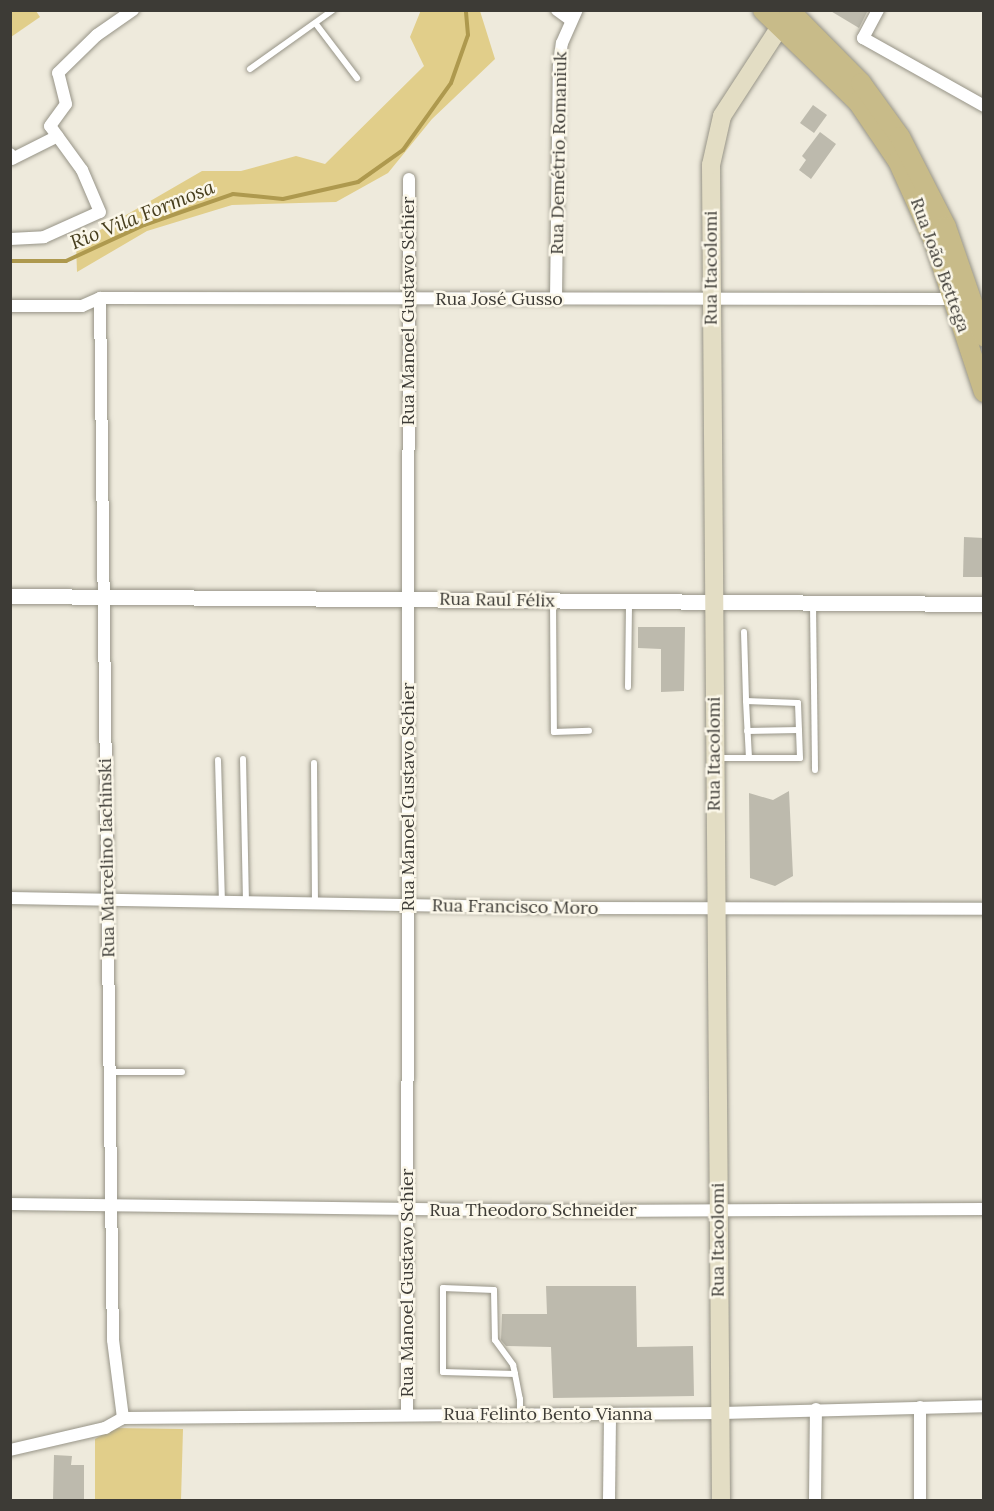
<!DOCTYPE html>
<html>
<head>
<meta charset="utf-8">
<style>
	body { margin:0 }
	#map { position:relative; width:994px; height:1511px; overflow:hidden; background:#eeeadc; font-family:Lora,serif }
	div>[style] { position:absolute }
	[style*='--x'] { left:calc(var(--x)*1px); top:calc(var(--y)*1px); width:calc(var(--w)*1px); rotate:calc(var(--a)*1deg) }
	.green>* { inset:0; background:#e1ce8a }
	.stream>* { height:4px; margin:-2px; padding:0 2px; transform-origin:2px; border-radius:2px; background:#ae994e }
	.building>* { inset:0; background:#bdbaad }
	.roads { filter:drop-shadow(0 0 2px #979487) drop-shadow(0 0 2px #979487) }
	.service>* { height:6px; margin:-3px; padding:0 3px; transform-origin:3px; border-radius:3px; background:#fff }
	.minor>* { height:12px; margin:-6px; padding:0 6px; transform-origin:6px; border-radius:6px; background:#fff }
	.tertiary>* { height:15px; margin:-7.5px; padding:0 7.5px; transform-origin:7.5px; border-radius:7.5px; background:#fff }
	.secondary>* { height:18px; margin:-9px; padding:0 9px; transform-origin:9px; border-radius:9px; background:#e3ddc4 }
	.primary>* { height:20px; margin:-10px; padding:0 10px; transform-origin:10px; border-radius:10px; background:#c8bb89 }
	span { translate:-50% -50%; white-space:nowrap; text-align:center; line-height:1.15; -webkit-text-stroke:5px #fbf7e9; paint-order:stroke }
	.street-label { font-size:18px; color:#3d3b36 }
	.water-label { font-size:20px; color:#473e1d; font-style:italic }
	.frame { position:absolute; inset:0; border:12px solid #3d3b36; pointer-events:none }
</style>
</head>
<body>
<div id="map">
	<div class="green">
		<div style="clip-path:polygon(11px 10px,36px 11px,40px 17px,11px 37px)"></div>
		<div style="clip-path:polygon(421px 10px,480px 11px,495px 59px,432px 119px,388px 173px,336px 202px,232px 205px,147px 231px,77px 272px,76px 244px,202px 171px,241px 171px,296px 156px,325px 164px,424px 66px,410px 37px)"></div>
		<div style="clip-path:polygon(114px 1428px,183px 1429px,181px 1500px,95px 1500px,95px 1439px)"></div>
	</div>
	<div class="stream">
		<div style="--x:10;--y:261;--w:56;--a:0"></div>
		<div style="--x:66;--y:261;--w:86;--a:-24.8"></div>
		<div style="--x:144;--y:225;--w:94;--a:-19.2"></div>
		<div style="--x:233;--y:194;--w:50;--a:5.7"></div>
		<div style="--x:283;--y:199;--w:77;--a:-12.8"></div>
		<div style="--x:358;--y:182;--w:55;--a:-35.4"></div>
		<div style="--x:403;--y:150;--w:82;--a:-54.4"></div>
		<div style="--x:451;--y:83;--w:51;--a:-70.5"></div>
		<div style="--x:468;--y:35;--w:25;--a:-95"></div>
	</div>
	<div class="building">
		<div style="clip-path:polygon(829px 10px,868px 10px,859px 28px)"></div>
		<div style="clip-path:polygon(813px 105px,827px 115px,814px 133px,800px 123px)"></div>
		<div style="clip-path:polygon(820px 132px,836px 144px,811px 179px,799px 170px,806px 160px,802px 156px)"></div>
		<div style="clip-path:polygon(964px 537px,984px 538px,984px 577px,963px 577px)"></div>
		<div style="clip-path:polygon(638px 627px,685px 627px,684px 691px,661px 692px,661px 649px,638px 648px)"></div>
		<div style="clip-path:polygon(789px 791px,793px 876px,775px 886px,750px 878px,749px 793px,773px 800px)"></div>
		<div style="clip-path:polygon(546px 1286px,636px 1286px,637px 1347px,693px 1346px,694px 1396px,553px 1398px,551px 1347px,506px 1346px,501px 1340px,502px 1314px,547px 1314px)"></div>
		<div style="clip-path:polygon(54px 1455px,72px 1456px,71px 1465px,84px 1465px,84px 1500px,53px 1500px)"></div>
	</div>
	<div class="roads">
		<div class="service">
			<div style="--x:316;--y:24;--w:68;--a:52.8"></div>
			<div style="--x:250;--y:69;--w:102;--a:-35.4"></div>
			<div style="--x:553;--y:601;--w:131;--a:89.6"></div>
			<div style="--x:554;--y:732;--w:35;--a:-2"></div>
			<div style="--x:813;--y:604;--w:166;--a:89.3"></div>
			<div style="--x:744;--y:632;--w:69;--a:88.3"></div>
			<div style="--x:628;--y:687;--w:85;--a:-89.3"></div>
			<div style="--x:747;--y:731;--w:52;--a:-1.1"></div>
			<div style="--x:718;--y:758;--w:82;--a:0"></div>
			<div style="--x:800;--y:758;--w:55;--a:-92.1"></div>
			<div style="--x:798;--y:703;--w:52;--a:-177.8"></div>
			<div style="--x:746;--y:701;--w:57;--a:87"></div>
			<div style="--x:243;--y:759;--w:143;--a:88.8"></div>
			<div style="--x:218;--y:760;--w:142;--a:88.4"></div>
			<div style="--x:314;--y:763;--w:140;--a:89.6"></div>
			<div style="--x:110;--y:1072;--w:72;--a:0"></div>
			<div style="--x:515;--y:1374;--w:72;--a:-178.4"></div>
			<div style="--x:443;--y:1372;--w:84;--a:-90"></div>
			<div style="--x:443;--y:1288;--w:51;--a:2.2"></div>
			<div style="--x:494;--y:1290;--w:50;--a:88.9"></div>
			<div style="--x:495;--y:1340;--w:31;--a:54"></div>
			<div style="--x:513;--y:1365;--w:9;--a:77"></div>
			<div style="--x:515;--y:1374;--w:25;--a:79"></div>
			<div style="--x:520;--y:1399;--w:15;--a:90"></div>
		</div>
		<div class="minor">
			<div style="--x:557;--y:10;--w:17;--a:36"></div>
			<div style="--x:878;--y:10;--w:32;--a:118"></div>
			<div style="--x:863;--y:38;--w:139;--a:29.3"></div>
			<div style="--x:10;--y:154;--w:5;--a:68"></div>
			<div style="--x:12;--y:159;--w:51;--a:-26.6"></div>
			<div style="--x:10;--y:239;--w:34;--a:-3"></div>
			<div style="--x:44;--y:237;--w:61;--a:-24.1"></div>
			<div style="--x:100;--y:212;--w:46;--a:-113.2"></div>
			<div style="--x:82;--y:170;--w:54;--a:-126"></div>
			<div style="--x:50;--y:126;--w:27;--a:-54"></div>
			<div style="--x:66;--y:104;--w:32;--a:-104"></div>
			<div style="--x:58;--y:73;--w:54;--a:-44.3"></div>
			<div style="--x:97;--y:35;--w:44;--a:-34.8"></div>
			<div style="--x:100;--y:298;--w:1042;--a:89.29"></div>
			<div style="--x:113;--y:1340;--w:79;--a:82.7"></div>
			<div style="--x:556;--y:299;--w:233;--a:-89.3"></div>
			<div style="--x:559;--y:66;--w:23;--a:-83"></div>
			<div style="--x:562;--y:43;--w:36;--a:-66"></div>
			<div style="--x:10;--y:306;--w:72;--a:0"></div>
			<div style="--x:82;--y:306;--w:20;--a:-24"></div>
			<div style="--x:100;--y:298;--w:854;--a:0.07"></div>
			<div style="--x:10;--y:898;--w:565;--a:1.01"></div>
			<div style="--x:575;--y:908;--w:409;--a:0.1"></div>
			<div style="--x:10;--y:1204;--w:576;--a:0.7"></div>
			<div style="--x:586;--y:1211;--w:398;--a:-0.3"></div>
			<div style="--x:407;--y:1415;--w:1236;--a:-89.91"></div>
			<div style="--x:10;--y:1450;--w:98;--a:-13"></div>
			<div style="--x:105;--y:1428;--w:21;--a:-29"></div>
			<div style="--x:123;--y:1418;--w:599;--a:-0.48"></div>
			<div style="--x:722;--y:1413;--w:262;--a:-1.5"></div>
			<div style="--x:609;--y:1500;--w:87;--a:-89.3"></div>
			<div style="--x:815;--y:1500;--w:91;--a:-89.4"></div>
			<div style="--x:920;--y:1500;--w:93;--a:-90"></div>
		</div>
		<div class="tertiary">
			<div style="--x:10;--y:596;--w:974;--a:0.47"></div>
		</div>
		<div class="secondary">
			<div style="--x:721;--y:1500;--w:1335;--a:-90.43"></div>
			<div style="--x:711;--y:165;--w:50;--a:-77.3"></div>
			<div style="--x:722;--y:116;--w:108;--a:-57"></div>
		</div>
		<div class="primary">
			<div style="--x:763;--y:10;--w:132;--a:44.1"></div>
			<div style="--x:858;--y:102;--w:71;--a:55.9"></div>
			<div style="--x:898;--y:161;--w:88;--a:65.8"></div>
			<div style="--x:934;--y:241;--w:159;--a:71.7"></div>
			<div style="--x:789;--y:10;--w:103;--a:45.4"></div>
			<div style="--x:861;--y:83;--w:67;--a:54.2"></div>
			<div style="--x:900;--y:137;--w:101;--a:62.9"></div>
			<div style="--x:946;--y:227;--w:116;--a:70.9"></div>
		</div>
	</div>
	<div class="street-label">
		<span style="left:559px;top:153px;rotate:-89deg">Rua Demétrio Romaniuk</span>
		<span style="left:940px;top:265px;rotate:70deg">Rua João Bettega</span>
		<span style="left:711px;top:268px;rotate:-90deg">Rua Itacolomi</span>
		<span style="left:499px;top:299px">Rua José Gusso</span>
		<span style="left:408px;top:311px;rotate:-90deg">Rua Manoel Gustavo Schier</span>
		<span style="left:497px;top:600px;rotate:1deg">Rua Raul Félix</span>
		<span style="left:714px;top:754px;rotate:-90deg">Rua Itacolomi</span>
		<span style="left:408px;top:797px;rotate:-90deg">Rua Manoel Gustavo Schier</span>
		<span style="left:107px;top:858px;rotate:-91deg">Rua Marcelino Iachinski</span>
		<span style="left:515px;top:907px;rotate:1deg">Rua Francisco Moro</span>
		<span style="left:533px;top:1210px">Rua Theodoro Schneider</span>
		<span style="left:718px;top:1240px;rotate:-90deg">Rua Itacolomi</span>
		<span style="left:407px;top:1283px;rotate:-90deg">Rua Manoel Gustavo Schier</span>
		<span style="left:548px;top:1414px">Rua Felinto Bento Vianna</span>
	</div>
	<div class="water-label">
		<span style="left:142px;top:214px;rotate:-22deg">Rio Vila Formosa</span>
	</div>
	<div class="frame"></div>
</div>
</body>
</html>
